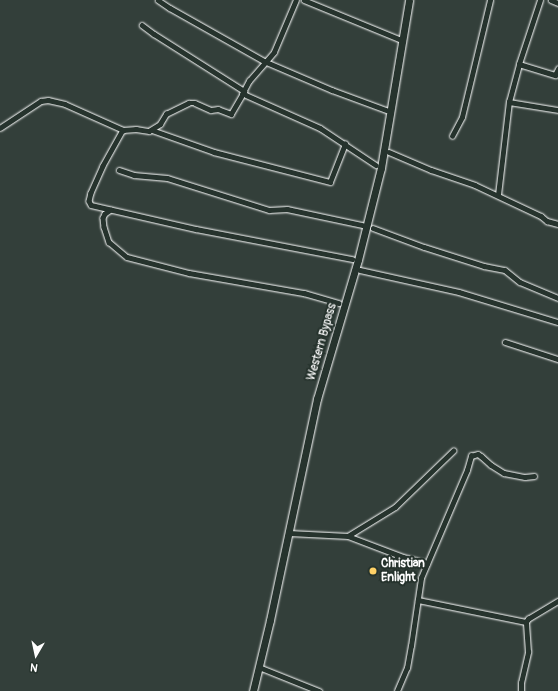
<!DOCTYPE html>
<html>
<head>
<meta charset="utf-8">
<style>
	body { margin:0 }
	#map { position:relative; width:558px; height:691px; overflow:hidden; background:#333f3a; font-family:Pangolin,sans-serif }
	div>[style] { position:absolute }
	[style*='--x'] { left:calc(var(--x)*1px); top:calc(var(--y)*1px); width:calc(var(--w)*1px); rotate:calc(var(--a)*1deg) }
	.roads { filter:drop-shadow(0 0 1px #fff) drop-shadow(0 0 1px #fff) }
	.street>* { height:4.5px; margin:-2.25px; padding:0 2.25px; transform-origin:2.25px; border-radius:2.25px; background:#26332d }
	.primary>* { height:7px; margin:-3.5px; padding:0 3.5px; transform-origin:3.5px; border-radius:3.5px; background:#26332d }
	.dots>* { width:11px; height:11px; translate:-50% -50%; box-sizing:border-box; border:2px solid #26332d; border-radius:50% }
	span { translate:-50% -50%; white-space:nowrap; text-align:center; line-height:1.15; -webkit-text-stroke:4px #26332d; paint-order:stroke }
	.street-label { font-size:12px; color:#fff }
	.poi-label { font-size:12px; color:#fff; font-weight:700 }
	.left { translate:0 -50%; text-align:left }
	.north { position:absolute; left:16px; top:635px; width:40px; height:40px; -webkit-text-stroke:3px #26332d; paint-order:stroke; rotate:189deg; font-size:11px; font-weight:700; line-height:16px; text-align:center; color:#fff }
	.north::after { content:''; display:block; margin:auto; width:14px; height:18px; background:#fff; clip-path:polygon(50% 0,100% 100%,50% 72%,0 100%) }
</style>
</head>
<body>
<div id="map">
	<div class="roads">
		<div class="street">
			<div style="--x:158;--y:0;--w:14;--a:34"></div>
			<div style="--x:170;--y:8;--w:108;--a:29.4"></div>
			<div style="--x:264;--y:61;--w:74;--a:23.1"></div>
			<div style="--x:332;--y:90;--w:58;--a:20.3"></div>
			<div style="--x:304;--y:0;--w:103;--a:22.3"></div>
			<div style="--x:551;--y:0;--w:8;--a:23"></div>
			<div style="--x:142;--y:25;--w:15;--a:37"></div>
			<div style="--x:154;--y:34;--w:107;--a:32.3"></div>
			<div style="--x:519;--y:64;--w:38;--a:17"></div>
			<div style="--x:555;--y:75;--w:7;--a:-63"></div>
			<div style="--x:242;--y:94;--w:15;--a:-62"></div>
			<div style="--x:249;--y:81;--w:38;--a:-49"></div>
			<div style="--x:274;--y:52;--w:56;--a:-67.1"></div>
			<div style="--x:509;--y:102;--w:50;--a:9.3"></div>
			<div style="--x:0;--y:128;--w:49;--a:-33.4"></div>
			<div style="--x:41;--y:101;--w:7;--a:-8"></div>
			<div style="--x:48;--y:100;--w:17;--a:13"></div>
			<div style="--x:65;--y:104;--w:64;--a:24.1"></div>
			<div style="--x:123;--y:130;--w:13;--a:-4"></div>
			<div style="--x:136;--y:129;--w:13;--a:9"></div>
			<div style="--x:149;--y:131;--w:13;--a:-32"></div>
			<div style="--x:160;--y:124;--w:12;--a:-59"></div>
			<div style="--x:166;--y:114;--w:25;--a:-26"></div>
			<div style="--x:189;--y:103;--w:6;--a:0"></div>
			<div style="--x:195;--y:103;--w:17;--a:24"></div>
			<div style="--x:211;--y:110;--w:7;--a:-8"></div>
			<div style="--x:218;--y:109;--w:14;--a:21"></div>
			<div style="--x:231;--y:114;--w:22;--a:-60"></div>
			<div style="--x:242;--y:95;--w:4;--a:0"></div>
			<div style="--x:246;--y:95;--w:81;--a:24"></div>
			<div style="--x:320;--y:128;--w:67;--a:33.5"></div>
			<div style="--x:123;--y:130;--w:41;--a:119.1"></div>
			<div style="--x:103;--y:166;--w:30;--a:114"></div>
			<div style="--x:91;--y:193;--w:8;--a:104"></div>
			<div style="--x:89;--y:201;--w:4;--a:63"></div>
			<div style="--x:91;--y:205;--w:108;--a:12.9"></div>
			<div style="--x:196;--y:229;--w:159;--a:10.9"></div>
			<div style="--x:152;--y:130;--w:66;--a:19.5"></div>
			<div style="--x:214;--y:152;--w:120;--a:14.5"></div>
			<div style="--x:330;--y:182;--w:41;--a:-68.5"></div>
			<div style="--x:452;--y:136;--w:21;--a:-62"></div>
			<div style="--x:462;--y:117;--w:120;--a:-76.5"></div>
			<div style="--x:389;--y:152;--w:46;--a:23.2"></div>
			<div style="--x:431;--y:170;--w:46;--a:18.8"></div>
			<div style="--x:475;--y:185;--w:73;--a:25.2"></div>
			<div style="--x:541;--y:216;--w:8;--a:40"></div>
			<div style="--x:547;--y:221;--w:11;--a:15"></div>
			<div style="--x:119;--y:170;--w:16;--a:18"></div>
			<div style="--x:134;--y:175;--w:33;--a:5"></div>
			<div style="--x:167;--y:178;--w:107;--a:17.4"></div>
			<div style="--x:269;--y:210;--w:18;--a:-3"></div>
			<div style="--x:287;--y:209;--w:77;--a:12"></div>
			<div style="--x:498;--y:195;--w:94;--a:-83.3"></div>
			<div style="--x:509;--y:102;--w:39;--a:-75"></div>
			<div style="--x:519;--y:64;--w:67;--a:-71.8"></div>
			<div style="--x:111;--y:210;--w:7;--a:146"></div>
			<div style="--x:105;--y:214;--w:4;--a:117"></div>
			<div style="--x:103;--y:218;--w:9;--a:84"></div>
			<div style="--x:104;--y:227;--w:16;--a:72"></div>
			<div style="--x:109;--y:242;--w:23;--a:40"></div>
			<div style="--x:127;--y:257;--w:64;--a:14.5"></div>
			<div style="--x:189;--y:273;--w:117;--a:9.9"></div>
			<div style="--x:304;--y:293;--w:36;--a:16"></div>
			<div style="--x:373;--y:228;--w:54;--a:20.4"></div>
			<div style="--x:424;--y:247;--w:63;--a:17.6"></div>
			<div style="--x:484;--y:266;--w:21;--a:11"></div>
			<div style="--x:505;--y:270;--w:19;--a:39"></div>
			<div style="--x:520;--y:282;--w:41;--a:22.8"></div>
			<div style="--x:360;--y:270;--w:101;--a:12.5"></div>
			<div style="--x:459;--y:292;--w:103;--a:16.9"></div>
			<div style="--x:505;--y:342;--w:56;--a:17.8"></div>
			<div style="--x:289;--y:533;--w:59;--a:2.9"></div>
			<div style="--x:348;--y:536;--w:55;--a:-31.7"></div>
			<div style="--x:395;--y:507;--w:81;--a:-44"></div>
			<div style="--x:348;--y:536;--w:59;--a:20.9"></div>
			<div style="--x:403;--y:557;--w:25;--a:14"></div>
			<div style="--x:418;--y:600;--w:110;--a:11.5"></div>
			<div style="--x:259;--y:667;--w:65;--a:21.8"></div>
			<div style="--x:397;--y:691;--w:25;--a:-67"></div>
			<div style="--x:407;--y:668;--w:22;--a:-80"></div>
			<div style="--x:411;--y:646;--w:69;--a:-81.6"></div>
			<div style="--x:421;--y:578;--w:117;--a:-66.9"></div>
			<div style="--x:467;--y:470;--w:15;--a:-74"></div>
			<div style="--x:471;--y:456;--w:7;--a:-16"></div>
			<div style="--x:478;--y:454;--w:4;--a:34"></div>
			<div style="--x:481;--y:456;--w:13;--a:42"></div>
			<div style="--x:491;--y:465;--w:15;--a:32"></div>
			<div style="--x:504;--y:473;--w:21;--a:11"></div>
			<div style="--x:525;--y:477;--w:9;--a:-6"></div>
			<div style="--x:521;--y:691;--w:8;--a:-90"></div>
			<div style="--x:521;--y:683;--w:32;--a:-77"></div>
			<div style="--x:528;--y:652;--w:30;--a:-94"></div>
			<div style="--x:526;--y:622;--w:4;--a:-56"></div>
			<div style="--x:528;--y:619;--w:35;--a:-31"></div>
		</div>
		<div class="primary">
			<div style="--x:253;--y:691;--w:73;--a:-76.5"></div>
			<div style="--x:270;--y:620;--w:226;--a:-78"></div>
			<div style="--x:317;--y:399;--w:145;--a:-73.6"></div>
			<div style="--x:358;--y:260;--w:95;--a:-76"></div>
			<div style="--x:381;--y:168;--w:170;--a:-80.5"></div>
		</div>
	</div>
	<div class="dots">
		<div style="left:373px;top:571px;background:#ffd166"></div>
	</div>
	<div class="street-label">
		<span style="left:322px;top:342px;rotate:-74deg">Western Bypass</span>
	</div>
	<div class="poi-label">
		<span class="left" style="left:381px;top:571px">Christian<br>Enlight</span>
	</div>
	<div class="north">N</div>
</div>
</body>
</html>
